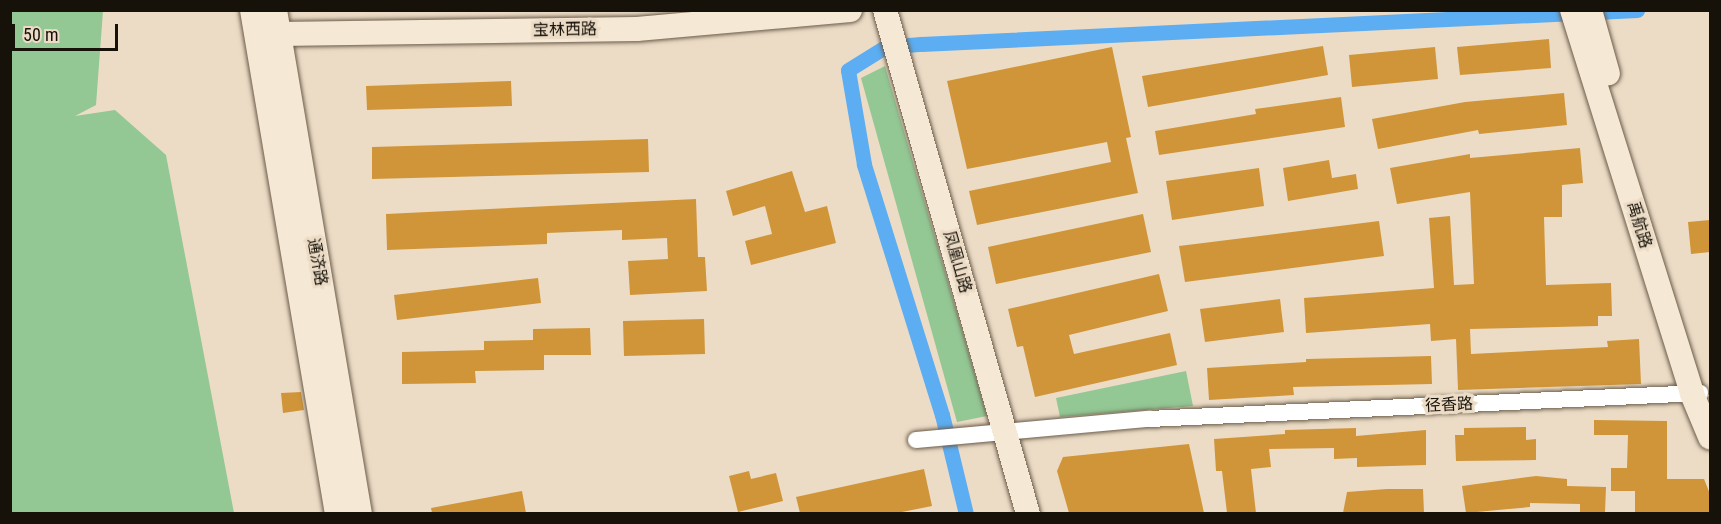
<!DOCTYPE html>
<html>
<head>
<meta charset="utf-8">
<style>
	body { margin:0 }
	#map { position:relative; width:1721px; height:524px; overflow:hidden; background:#ecdcc6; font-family:"Roboto Condensed","Noto Sans SC",sans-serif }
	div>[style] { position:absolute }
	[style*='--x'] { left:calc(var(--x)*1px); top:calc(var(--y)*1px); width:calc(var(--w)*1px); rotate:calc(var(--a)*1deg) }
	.green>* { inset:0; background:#93c794 }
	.canal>* { height:15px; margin:-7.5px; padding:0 7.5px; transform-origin:7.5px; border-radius:7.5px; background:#5cadf2 }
	.building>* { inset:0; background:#d09538 }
	.roads { filter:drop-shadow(0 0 2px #6a5c4a) drop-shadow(0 0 2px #6a5c4a) }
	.street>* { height:16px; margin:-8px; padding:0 8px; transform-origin:8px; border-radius:8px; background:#fff }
	.secondary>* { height:24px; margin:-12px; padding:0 12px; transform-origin:12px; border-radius:12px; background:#f5e8d5 }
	span { translate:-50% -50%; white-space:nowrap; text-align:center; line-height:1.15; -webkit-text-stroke:6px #ecdcc6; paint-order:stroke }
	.street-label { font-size:16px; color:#161109 }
	.frame { position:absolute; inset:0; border:12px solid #161109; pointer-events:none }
	.scale { position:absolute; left:12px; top:24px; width:106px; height:27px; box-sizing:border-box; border:3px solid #161109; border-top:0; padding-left:8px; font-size:18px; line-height:21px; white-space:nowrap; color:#161109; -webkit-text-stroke:4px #ecdcc6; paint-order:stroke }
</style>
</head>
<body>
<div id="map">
	<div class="green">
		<div style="clip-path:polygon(10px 11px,103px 11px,96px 105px,75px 116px,115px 110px,166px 155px,234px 513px,11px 513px)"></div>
		<div style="clip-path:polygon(885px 66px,987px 416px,957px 422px,861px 78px)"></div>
		<div style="clip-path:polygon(1186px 371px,1193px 406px,1060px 417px,1056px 398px)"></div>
	</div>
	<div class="canal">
		<div style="--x:966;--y:514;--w:102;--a:-103.6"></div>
		<div style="--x:942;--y:415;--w:263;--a:-107.3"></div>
		<div style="--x:864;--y:164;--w:95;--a:-99.7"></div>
		<div style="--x:848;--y:70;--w:44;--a:-31.9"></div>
		<div style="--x:885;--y:47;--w:36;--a:-5"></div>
		<div style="--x:921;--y:44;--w:717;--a:-2.72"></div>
	</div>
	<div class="building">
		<div style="clip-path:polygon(1549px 39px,1551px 68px,1460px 75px,1457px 47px)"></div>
		<div style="clip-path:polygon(1323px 46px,1328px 75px,1148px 107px,1142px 76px)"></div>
		<div style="clip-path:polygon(1112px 47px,1131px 137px,1126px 138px,1138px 193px,977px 225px,969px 191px,1111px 162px,1107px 142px,967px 169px,947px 81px)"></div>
		<div style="clip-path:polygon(1435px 47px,1438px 79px,1352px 87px,1349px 55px)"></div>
		<div style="clip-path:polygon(511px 81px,512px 106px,367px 110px,366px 86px)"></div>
		<div style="clip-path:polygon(1564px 93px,1567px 125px,1479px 134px,1478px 130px,1378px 149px,1372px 119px,1465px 102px)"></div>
		<div style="clip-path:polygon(1341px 97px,1345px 127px,1159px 155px,1155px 131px,1256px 114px,1255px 109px)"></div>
		<div style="clip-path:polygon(648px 139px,649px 172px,372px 179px,372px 147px)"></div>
		<div style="clip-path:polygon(1580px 148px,1583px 183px,1562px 185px,1562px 217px,1544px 217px,1546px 285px,1611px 283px,1612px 316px,1598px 316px,1598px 326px,1470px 329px,1471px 354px,1608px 347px,1607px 341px,1639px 339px,1641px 384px,1458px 390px,1456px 339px,1431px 341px,1430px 324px,1306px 333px,1304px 298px,1434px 288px,1429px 218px,1450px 216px,1454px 285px,1474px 284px,1470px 192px,1397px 204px,1390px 168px,1470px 154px,1470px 158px)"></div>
		<div style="clip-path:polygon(1329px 160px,1332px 178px,1356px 174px,1358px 189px,1288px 201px,1283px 168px)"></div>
		<div style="clip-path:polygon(1259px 168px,1264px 206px,1172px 220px,1166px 181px)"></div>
		<div style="clip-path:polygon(792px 171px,805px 212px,827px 206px,836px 243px,751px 265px,745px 241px,772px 234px,765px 206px,733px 216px,726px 191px)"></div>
		<div style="clip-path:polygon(696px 199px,698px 257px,705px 257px,707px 291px,630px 295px,628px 261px,668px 259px,667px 238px,622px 240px,622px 230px,547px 233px,547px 244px,387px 250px,386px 214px)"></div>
		<div style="clip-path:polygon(1143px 214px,1151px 252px,996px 284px,988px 247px)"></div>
		<div style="clip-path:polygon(1710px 220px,1710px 252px,1691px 254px,1688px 222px)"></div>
		<div style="clip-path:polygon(1379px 221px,1384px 256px,1185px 282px,1179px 246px)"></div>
		<div style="clip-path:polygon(1159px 274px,1168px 311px,1069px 335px,1074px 354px,1170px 333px,1177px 365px,1035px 397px,1023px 346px,1017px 347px,1008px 309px)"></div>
		<div style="clip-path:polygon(538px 278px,541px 303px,397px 320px,394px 295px)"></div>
		<div style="clip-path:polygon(1280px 299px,1284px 332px,1205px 342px,1200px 309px)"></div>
		<div style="clip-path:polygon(704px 319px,705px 354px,624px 356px,623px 321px)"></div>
		<div style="clip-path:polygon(590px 328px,591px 355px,544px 355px,544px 370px,475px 371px,476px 383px,402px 384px,402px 352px,484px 350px,484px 341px,533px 340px,533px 329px)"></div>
		<div style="clip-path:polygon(1431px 356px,1432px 384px,1293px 387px,1294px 395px,1209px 400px,1207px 368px,1306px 362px,1306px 359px)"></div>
		<div style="clip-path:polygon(301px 392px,304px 410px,283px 413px,281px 393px)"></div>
		<div style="clip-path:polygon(1594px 420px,1667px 421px,1667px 479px,1704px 479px,1710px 494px,1710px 513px,1635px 512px,1635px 491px,1611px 491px,1611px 468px,1627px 468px,1628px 435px,1594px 435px)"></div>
		<div style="clip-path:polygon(1526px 427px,1526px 440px,1536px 439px,1536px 460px,1456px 461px,1455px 435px,1464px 435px,1464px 428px)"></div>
		<div style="clip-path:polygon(1356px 428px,1356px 436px,1426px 430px,1426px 465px,1357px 467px,1357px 458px,1334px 459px,1334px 448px,1269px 449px,1271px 467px,1251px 469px,1256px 513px,1227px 513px,1222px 471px,1216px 471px,1214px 439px,1285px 434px,1285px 430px)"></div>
		<div style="clip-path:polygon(1189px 444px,1204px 513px,1069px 513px,1057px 471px,1063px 457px)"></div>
		<div style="clip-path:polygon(924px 469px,932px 506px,897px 513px,800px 513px,796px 497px)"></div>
		<div style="clip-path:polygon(749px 471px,751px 479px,776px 473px,783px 501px,738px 512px,729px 476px)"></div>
		<div style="clip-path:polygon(1536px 476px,1567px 479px,1567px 486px,1606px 487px,1605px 513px,1580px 513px,1580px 504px,1530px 503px,1530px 507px,1466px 513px,1462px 486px)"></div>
		<div style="clip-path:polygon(1387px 489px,1423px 489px,1424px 513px,1343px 513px,1347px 492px)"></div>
		<div style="clip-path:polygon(522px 491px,526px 513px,432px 513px,431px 508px)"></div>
	</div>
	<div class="roads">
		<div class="street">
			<div style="--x:916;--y:440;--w:234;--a:-5.2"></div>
			<div style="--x:1149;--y:419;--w:552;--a:-2.7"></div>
		</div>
		<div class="secondary">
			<div style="--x:252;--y:10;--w:511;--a:80.43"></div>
			<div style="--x:275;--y:10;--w:511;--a:80.43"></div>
			<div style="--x:885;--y:10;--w:524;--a:74.16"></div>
			<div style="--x:1572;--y:10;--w:402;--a:72.6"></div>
			<div style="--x:1692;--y:394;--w:47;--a:67.3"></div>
			<div style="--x:1590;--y:10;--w:66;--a:74.3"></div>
			<div style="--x:279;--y:34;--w:358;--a:-0.8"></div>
			<div style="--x:637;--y:29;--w:214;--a:-5.1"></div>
		</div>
	</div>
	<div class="street-label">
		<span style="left:565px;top:30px;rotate:-1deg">宝林西路</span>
		<span style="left:1639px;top:225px;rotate:73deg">禹航路</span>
		<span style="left:317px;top:262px;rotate:80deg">通济路</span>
		<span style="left:957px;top:262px;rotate:74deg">凤凰山路</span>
		<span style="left:1449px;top:405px;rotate:-3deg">径香路</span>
	</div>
	<div class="frame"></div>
	<div class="scale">50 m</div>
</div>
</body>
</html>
